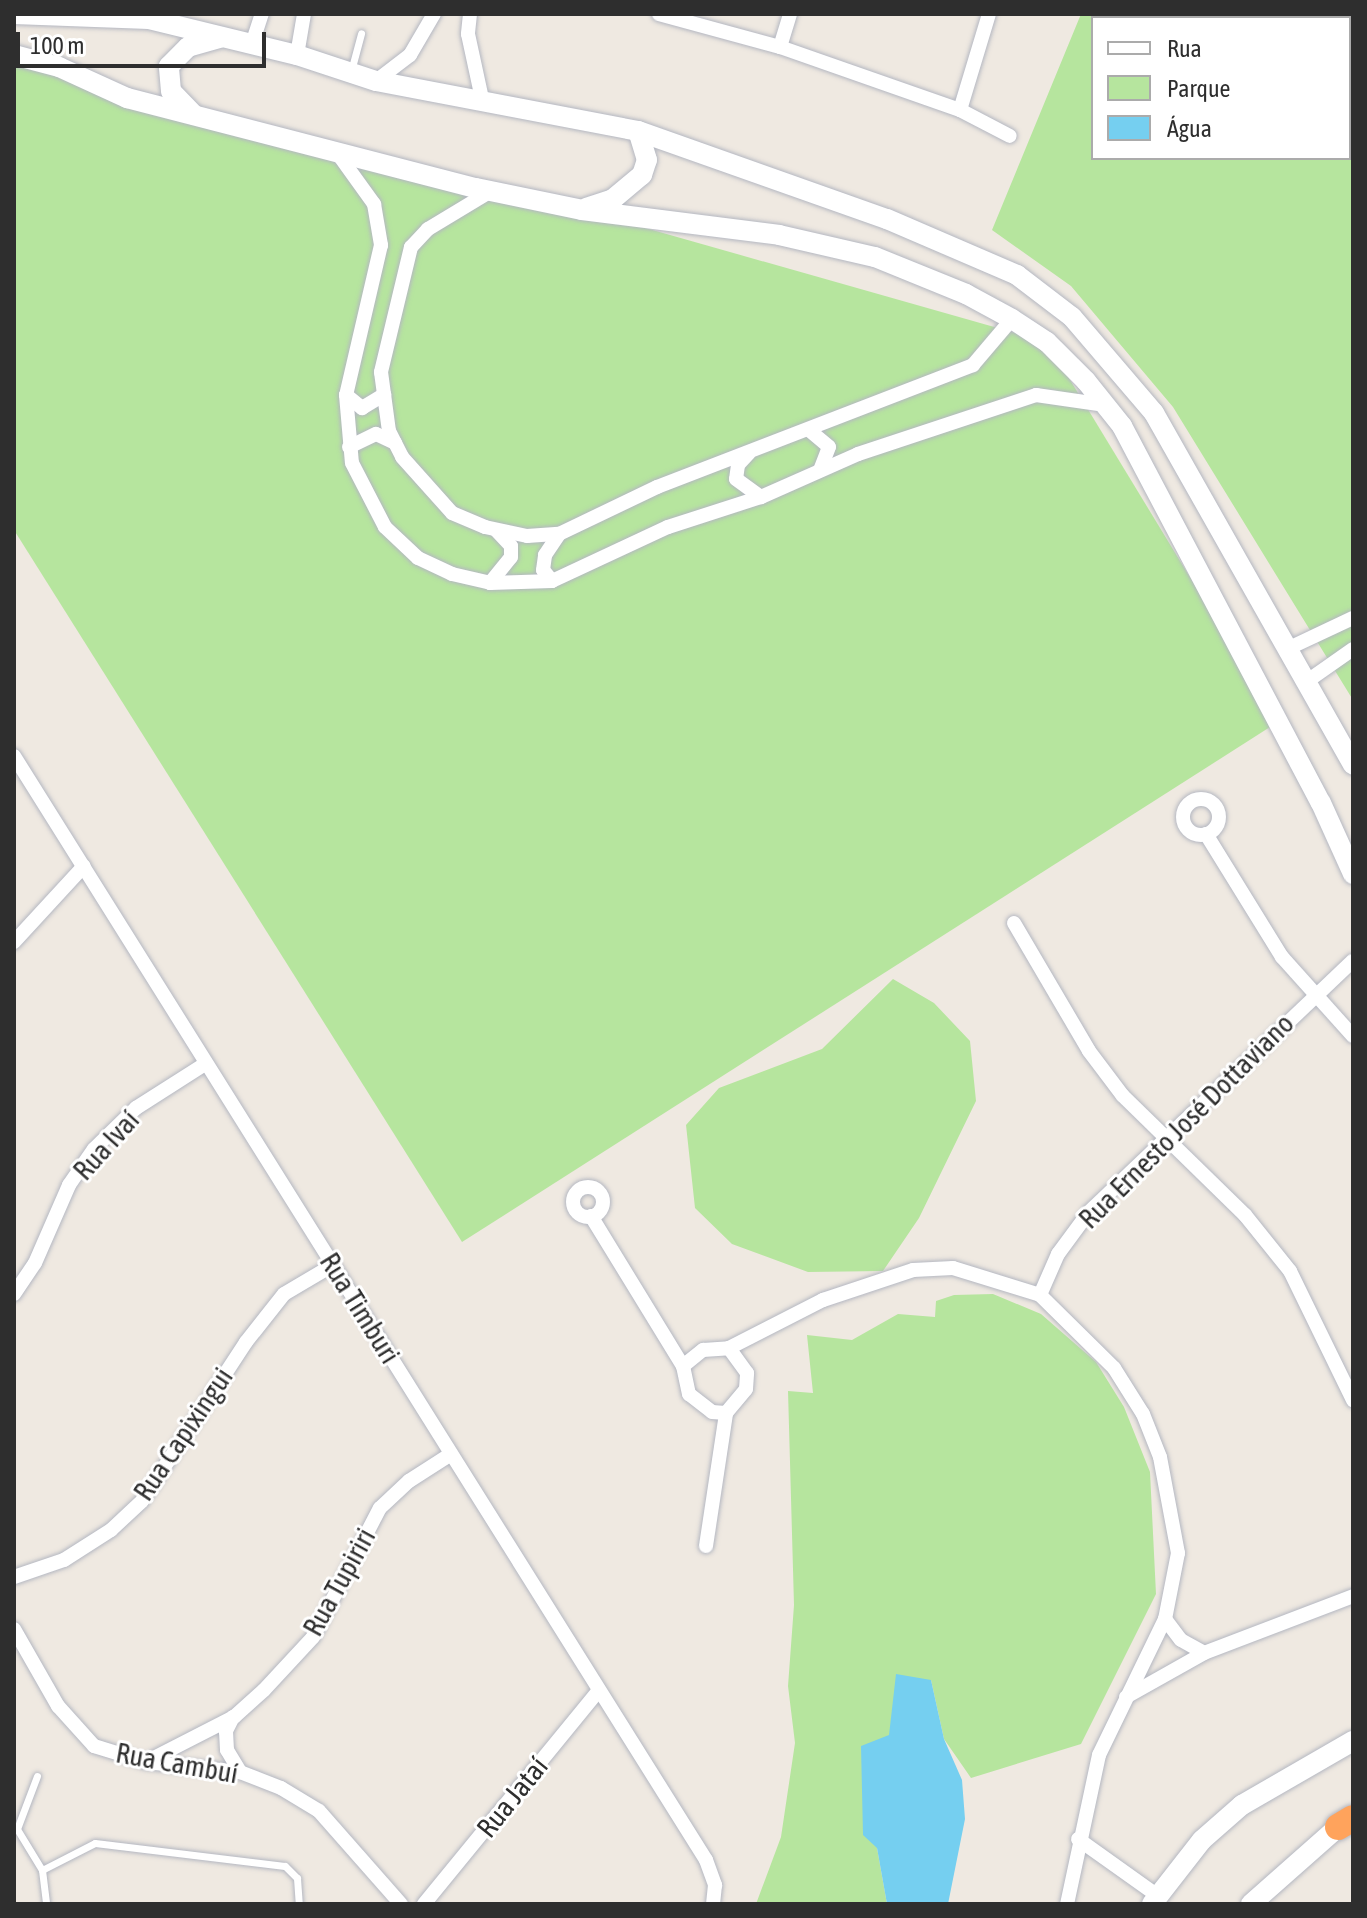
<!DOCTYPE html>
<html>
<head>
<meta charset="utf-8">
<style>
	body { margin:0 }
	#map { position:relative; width:1367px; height:1918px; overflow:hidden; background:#efe9e1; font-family:"Asap Condensed",sans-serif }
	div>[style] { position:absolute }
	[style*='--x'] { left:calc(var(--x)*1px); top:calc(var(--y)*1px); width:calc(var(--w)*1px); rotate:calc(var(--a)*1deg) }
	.green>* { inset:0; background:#b6e59e }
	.water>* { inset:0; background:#75cff0 }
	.roads { filter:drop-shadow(0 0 2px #b4b7c1) drop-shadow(0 0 2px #b4b7c1) }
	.service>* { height:7px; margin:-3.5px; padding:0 3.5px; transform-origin:3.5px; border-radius:3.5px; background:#fff }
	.minor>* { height:14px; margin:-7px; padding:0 7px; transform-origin:7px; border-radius:7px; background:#fff }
	.minor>.ring { margin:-7px; padding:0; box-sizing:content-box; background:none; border:14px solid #fff; border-radius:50% }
	.secondary>* { height:20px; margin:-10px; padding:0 10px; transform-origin:10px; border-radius:10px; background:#fff }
	.motorway>* { height:26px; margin:-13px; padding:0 13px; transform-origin:13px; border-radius:13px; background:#ffa35c }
	span { translate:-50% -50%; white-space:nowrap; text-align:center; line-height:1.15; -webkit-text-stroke:6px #fff; paint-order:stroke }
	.street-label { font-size:28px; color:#2e2e2e }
	.frame { position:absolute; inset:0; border:16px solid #2e2e2e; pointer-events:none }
	.legend { position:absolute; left:1091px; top:16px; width:260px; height:144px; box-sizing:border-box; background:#fff; border:2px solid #ababab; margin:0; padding:10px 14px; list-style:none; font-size:24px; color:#2e2e2e }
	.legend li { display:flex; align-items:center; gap:16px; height:40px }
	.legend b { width:40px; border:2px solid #ababab }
	.scale { position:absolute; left:16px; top:32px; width:250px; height:36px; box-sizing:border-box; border:4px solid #2e2e2e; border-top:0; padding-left:10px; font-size:24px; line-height:28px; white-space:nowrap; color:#2e2e2e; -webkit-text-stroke:6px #fff; paint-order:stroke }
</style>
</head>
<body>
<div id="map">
	<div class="green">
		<div style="clip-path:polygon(evenodd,1081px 14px,1353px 14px,1353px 700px,1173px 407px,1071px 286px,992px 230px,1081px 14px,1093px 18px,1349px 18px,1349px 158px,1093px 158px,1093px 18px)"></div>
		<div style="clip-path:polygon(14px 60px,582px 210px,1047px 342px,1278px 722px,462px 1242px,14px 530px)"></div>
		<div style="clip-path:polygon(893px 979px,934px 1003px,970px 1041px,976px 1101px,919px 1218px,883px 1271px,808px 1272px,732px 1244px,695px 1208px,686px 1125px,719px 1088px,822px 1049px)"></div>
		<div style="clip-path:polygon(993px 1294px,1041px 1314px,1096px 1362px,1124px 1407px,1150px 1472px,1156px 1594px,1081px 1744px,971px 1778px,944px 1739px,931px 1680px,877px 1848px,887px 1904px,756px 1904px,781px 1837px,795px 1743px,788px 1686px,794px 1605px,788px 1391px,813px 1393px,807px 1335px,852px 1340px,898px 1314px,935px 1317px,936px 1301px,954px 1295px)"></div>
	</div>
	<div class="water">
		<div style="clip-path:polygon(896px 1674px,931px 1680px,944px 1739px,962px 1780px,965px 1819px,948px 1904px,887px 1904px,877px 1848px,863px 1835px,861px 1746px,889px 1735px)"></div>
	</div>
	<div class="roads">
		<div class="service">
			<div style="--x:351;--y:71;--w:39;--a:-75"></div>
			<div style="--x:37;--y:1776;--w:57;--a:110.7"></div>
			<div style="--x:17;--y:1829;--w:48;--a:58.6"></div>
			<div style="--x:42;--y:1870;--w:34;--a:83"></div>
			<div style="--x:42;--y:1870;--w:59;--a:-27"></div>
			<div style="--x:95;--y:1843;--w:191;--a:6.9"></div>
			<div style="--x:285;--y:1866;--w:17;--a:45"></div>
			<div style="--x:297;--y:1878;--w:26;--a:86"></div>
		</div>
		<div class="minor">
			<div style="--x:470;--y:14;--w:20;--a:96"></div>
			<div style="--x:468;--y:34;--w:66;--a:77.8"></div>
			<div style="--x:659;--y:14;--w:125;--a:15.3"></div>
			<div style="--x:780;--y:47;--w:191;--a:19.3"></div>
			<div style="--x:960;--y:110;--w:56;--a:27.5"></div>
			<div style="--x:252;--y:44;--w:32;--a:-72"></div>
			<div style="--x:780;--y:47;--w:34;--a:-73"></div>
			<div style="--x:297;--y:55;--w:42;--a:-80.3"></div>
			<div style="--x:376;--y:81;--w:43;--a:-37.4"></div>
			<div style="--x:410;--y:55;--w:48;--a:-59.7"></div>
			<div style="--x:960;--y:110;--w:100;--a:-73.2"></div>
			<div style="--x:338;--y:154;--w:62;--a:54.2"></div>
			<div style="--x:374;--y:204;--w:42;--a:80.3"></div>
			<div style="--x:381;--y:245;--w:154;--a:103.1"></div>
			<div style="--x:346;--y:395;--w:68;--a:85"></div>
			<div style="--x:352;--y:463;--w:72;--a:62.7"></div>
			<div style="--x:385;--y:527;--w:45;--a:43.2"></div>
			<div style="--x:418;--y:558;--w:38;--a:25"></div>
			<div style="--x:452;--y:574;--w:39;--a:13"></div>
			<div style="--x:490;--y:583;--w:62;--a:-1.8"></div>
			<div style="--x:552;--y:581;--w:128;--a:-25"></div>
			<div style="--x:668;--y:527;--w:98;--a:-17.9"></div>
			<div style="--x:761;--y:497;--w:106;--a:-23.9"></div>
			<div style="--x:858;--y:454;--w:188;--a:-18.3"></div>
			<div style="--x:1036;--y:395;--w:70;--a:8.2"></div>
			<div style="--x:491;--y:191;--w:74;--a:148.9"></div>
			<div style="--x:428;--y:229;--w:25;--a:133"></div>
			<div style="--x:411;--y:247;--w:129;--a:103.5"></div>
			<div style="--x:381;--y:372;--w:60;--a:82.3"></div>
			<div style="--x:389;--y:431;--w:29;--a:63"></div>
			<div style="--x:402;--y:457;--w:75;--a:48.2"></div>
			<div style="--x:452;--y:513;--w:36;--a:23"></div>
			<div style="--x:485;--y:527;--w:43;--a:12.1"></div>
			<div style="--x:527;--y:536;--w:32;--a:-4"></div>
			<div style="--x:559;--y:534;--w:109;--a:-25.6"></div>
			<div style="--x:657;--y:487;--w:339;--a:-21.1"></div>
			<div style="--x:973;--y:365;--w:60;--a:-49.7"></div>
			<div style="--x:346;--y:395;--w:21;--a:39"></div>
			<div style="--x:362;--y:408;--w:26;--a:-31"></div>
			<div style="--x:809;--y:430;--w:26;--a:40"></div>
			<div style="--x:829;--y:447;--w:25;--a:111"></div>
			<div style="--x:349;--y:447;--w:30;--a:-26"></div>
			<div style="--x:376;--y:434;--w:21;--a:25"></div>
			<div style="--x:749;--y:453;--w:16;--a:133"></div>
			<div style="--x:738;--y:465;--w:14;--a:98"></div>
			<div style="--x:736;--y:479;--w:31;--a:36"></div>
			<div style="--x:552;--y:581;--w:14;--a:-129"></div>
			<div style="--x:543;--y:570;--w:15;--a:-82"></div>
			<div style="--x:545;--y:555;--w:25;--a:-56"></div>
			<div style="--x:490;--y:583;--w:33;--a:-51"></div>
			<div style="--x:511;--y:557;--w:11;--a:-90"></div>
			<div style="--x:511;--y:546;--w:22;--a:-133"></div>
			<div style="--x:1287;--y:649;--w:73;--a:-25.2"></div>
			<div style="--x:1306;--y:682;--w:57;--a:-35.1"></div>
			<div style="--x:14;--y:756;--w:1303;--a:57.92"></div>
			<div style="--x:706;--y:1860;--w:27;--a:70"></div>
			<div style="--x:715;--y:1885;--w:19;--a:96"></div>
			<div class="ring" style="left:1183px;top:799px;width:22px;height:22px"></div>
			<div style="--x:1206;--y:834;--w:145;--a:58.3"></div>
			<div style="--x:1282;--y:957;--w:106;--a:48.1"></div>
			<div style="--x:1014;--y:923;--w:148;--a:59.6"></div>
			<div style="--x:1089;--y:1051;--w:56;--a:52.9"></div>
			<div style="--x:1123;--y:1096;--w:170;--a:44.3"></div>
			<div style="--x:1245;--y:1215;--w:72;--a:51.2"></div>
			<div style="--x:1290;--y:1271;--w:144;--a:64"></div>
			<div style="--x:14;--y:942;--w:103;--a:-47.4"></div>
			<div class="ring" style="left:573px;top:1187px;width:16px;height:16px"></div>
			<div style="--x:591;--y:1216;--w:176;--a:58.5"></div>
			<div style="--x:683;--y:1366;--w:29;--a:78"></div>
			<div style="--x:689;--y:1394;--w:29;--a:38"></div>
			<div style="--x:712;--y:1412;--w:14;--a:4"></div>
			<div style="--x:726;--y:1413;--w:31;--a:-50"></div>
			<div style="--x:746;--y:1389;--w:16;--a:-86"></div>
			<div style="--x:747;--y:1373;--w:31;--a:-126"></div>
			<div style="--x:14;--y:1294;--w:37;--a:-56"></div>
			<div style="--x:35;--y:1263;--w:85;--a:-66.4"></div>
			<div style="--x:69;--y:1185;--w:44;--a:-55.2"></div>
			<div style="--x:94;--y:1149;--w:59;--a:-44.3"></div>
			<div style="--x:136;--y:1108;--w:82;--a:-32.5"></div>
			<div style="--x:1040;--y:1295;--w:45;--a:-66.3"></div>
			<div style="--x:1058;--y:1254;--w:52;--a:-53.6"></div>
			<div style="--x:1089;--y:1212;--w:364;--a:-43.6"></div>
			<div style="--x:683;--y:1366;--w:26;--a:-39"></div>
			<div style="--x:703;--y:1350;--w:26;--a:-4"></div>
			<div style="--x:729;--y:1348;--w:106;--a:-27.1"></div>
			<div style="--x:823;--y:1300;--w:95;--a:-18.4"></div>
			<div style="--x:913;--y:1270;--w:40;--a:-2.9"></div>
			<div style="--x:953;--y:1268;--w:91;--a:17.2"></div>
			<div style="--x:1040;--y:1295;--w:104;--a:44.6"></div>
			<div style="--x:1114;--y:1368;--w:54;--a:57.8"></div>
			<div style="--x:1143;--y:1414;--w:46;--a:68.4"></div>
			<div style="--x:1160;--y:1457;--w:98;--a:79.4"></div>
			<div style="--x:1178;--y:1553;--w:67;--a:101.1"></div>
			<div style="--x:1165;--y:1619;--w:151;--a:115.9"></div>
			<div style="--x:1099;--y:1755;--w:152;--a:102.1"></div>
			<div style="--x:706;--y:1546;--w:134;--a:-81.4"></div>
			<div style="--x:14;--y:1577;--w:53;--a:-18.8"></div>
			<div style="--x:64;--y:1560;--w:56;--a:-32.6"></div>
			<div style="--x:111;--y:1530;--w:42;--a:-43.1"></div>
			<div style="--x:142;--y:1501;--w:190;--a:-56.8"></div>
			<div style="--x:246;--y:1342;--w:61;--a:-51.6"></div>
			<div style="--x:284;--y:1294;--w:57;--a:-30.6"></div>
			<div style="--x:1165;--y:1619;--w:26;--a:53"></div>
			<div style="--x:1181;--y:1640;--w:26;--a:29"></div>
			<div style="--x:14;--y:1629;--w:89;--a:60.3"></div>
			<div style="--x:58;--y:1706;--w:54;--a:48"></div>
			<div style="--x:94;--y:1746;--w:54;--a:17.1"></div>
			<div style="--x:146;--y:1762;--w:95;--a:6.1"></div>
			<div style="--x:240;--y:1772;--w:44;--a:21.3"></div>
			<div style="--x:281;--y:1788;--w:44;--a:31.2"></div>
			<div style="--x:319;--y:1811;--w:124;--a:48.6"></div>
			<div style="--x:1126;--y:1697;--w:90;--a:-29.4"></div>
			<div style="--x:1204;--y:1653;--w:160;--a:-20.9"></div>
			<div style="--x:233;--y:1717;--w:16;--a:117"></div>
			<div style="--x:226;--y:1731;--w:19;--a:87"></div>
			<div style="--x:227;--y:1750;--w:26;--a:59"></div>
			<div style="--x:148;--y:1761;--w:97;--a:-27.1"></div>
			<div style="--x:234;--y:1717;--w:40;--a:-42"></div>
			<div style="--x:264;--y:1690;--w:72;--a:-47.2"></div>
			<div style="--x:313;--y:1637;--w:145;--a:-62.6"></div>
			<div style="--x:380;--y:1508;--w:40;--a:-43"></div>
			<div style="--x:409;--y:1481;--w:50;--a:-32.7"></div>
			<div style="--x:1078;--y:1839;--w:98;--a:35.5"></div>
			<div style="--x:424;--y:1904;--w:276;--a:-50.7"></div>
		</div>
		<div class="secondary">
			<div style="--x:14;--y:14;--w:135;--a:2.1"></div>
			<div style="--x:149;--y:19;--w:152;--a:13.7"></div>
			<div style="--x:297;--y:55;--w:83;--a:18.2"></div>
			<div style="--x:376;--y:81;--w:267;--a:10.8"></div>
			<div style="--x:638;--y:131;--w:264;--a:19.5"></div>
			<div style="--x:887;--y:219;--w:142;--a:23.3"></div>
			<div style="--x:1017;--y:275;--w:69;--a:37.4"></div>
			<div style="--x:1072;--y:317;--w:126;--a:49.5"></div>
			<div style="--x:1154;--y:413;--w:404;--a:60.5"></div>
			<div style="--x:14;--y:55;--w:47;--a:14.9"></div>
			<div style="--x:59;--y:67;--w:75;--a:24.5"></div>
			<div style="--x:127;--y:98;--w:360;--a:14.5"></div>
			<div style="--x:476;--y:188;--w:108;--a:11.7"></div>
			<div style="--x:582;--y:210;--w:199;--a:7.2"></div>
			<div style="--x:779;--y:235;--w:98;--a:12.9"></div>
			<div style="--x:875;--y:257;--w:98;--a:22.1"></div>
			<div style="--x:966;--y:294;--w:52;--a:28.5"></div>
			<div style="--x:1012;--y:319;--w:42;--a:33.3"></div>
			<div style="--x:1047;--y:342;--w:55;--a:45"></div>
			<div style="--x:1086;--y:381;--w:58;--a:51.3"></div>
			<div style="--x:1122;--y:426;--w:426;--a:62.2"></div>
			<div style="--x:1321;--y:803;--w:78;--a:65.7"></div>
			<div style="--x:194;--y:115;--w:33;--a:-134"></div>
			<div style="--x:171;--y:91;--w:25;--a:-95"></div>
			<div style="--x:169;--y:66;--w:27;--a:-45"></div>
			<div style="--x:188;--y:47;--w:33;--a:-16"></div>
			<div style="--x:586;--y:208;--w:28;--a:-18"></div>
			<div style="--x:613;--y:199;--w:38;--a:-40"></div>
			<div style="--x:642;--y:175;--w:16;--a:-72"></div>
			<div style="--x:647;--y:160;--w:30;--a:-107"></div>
			<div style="--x:1152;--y:1904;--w:81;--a:-52"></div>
			<div style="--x:1202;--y:1840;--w:53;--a:-41.2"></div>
			<div style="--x:1242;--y:1805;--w:128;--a:-30"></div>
			<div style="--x:1251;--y:1904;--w:128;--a:-41.5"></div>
		</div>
		<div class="motorway">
			<div style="--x:1338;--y:1827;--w:17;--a:-31"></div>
		</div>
	</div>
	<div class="street-label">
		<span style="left:1186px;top:1121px;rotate:-45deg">Rua Ernesto José Dottaviano</span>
		<span style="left:106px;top:1145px;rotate:-48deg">Rua Ivaí</span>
		<span style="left:360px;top:1308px;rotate:58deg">Rua Timburi</span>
		<span style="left:183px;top:1434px;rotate:-56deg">Rua Capixingui</span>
		<span style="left:339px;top:1582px;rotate:-61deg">Rua Tupiriri</span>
		<span style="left:177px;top:1763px;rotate:10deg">Rua Cambuí</span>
		<span style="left:512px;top:1797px;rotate:-51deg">Rua Jataí</span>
	</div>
	<div class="frame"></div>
	<ul class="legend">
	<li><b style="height:10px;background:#fff"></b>Rua</li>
	<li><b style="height:22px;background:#b6e59e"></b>Parque</li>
	<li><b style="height:22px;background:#75cff0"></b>Água</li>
	</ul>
	<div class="scale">100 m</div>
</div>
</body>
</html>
